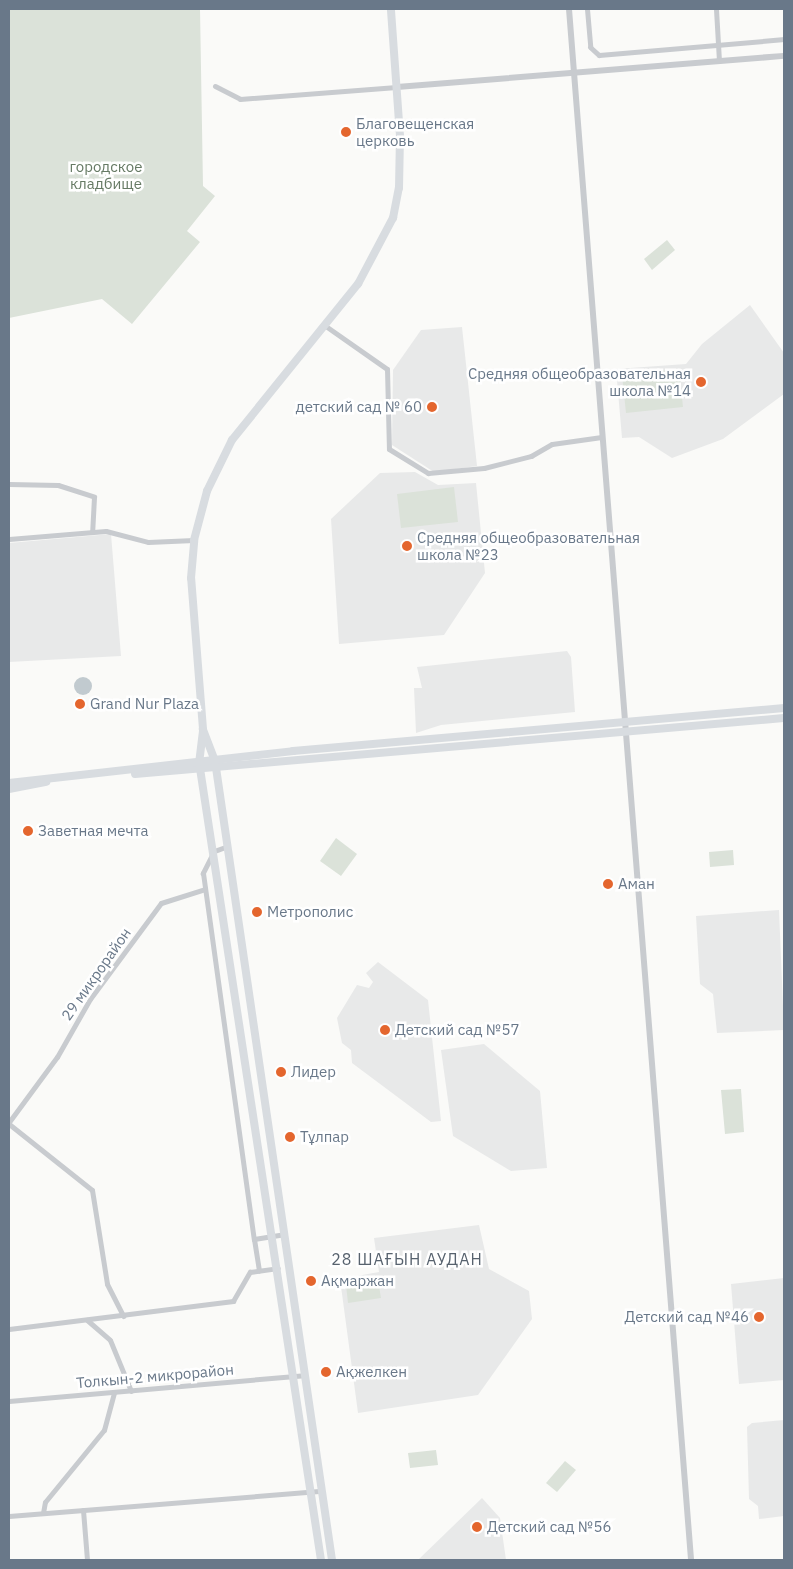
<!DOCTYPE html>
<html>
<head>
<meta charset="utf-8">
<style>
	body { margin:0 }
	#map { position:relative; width:793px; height:1569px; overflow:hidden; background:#fafaf8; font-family:"IBM Plex Sans",sans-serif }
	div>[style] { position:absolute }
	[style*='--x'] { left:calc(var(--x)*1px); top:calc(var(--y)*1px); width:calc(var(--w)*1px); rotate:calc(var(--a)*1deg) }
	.built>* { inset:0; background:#e8e9e9 }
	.green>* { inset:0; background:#dbe2d9 }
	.water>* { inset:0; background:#c1cacf }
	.round { border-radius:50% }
	.minor>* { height:5px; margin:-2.5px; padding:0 2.5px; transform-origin:2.5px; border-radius:2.5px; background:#c8cbcf }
	.tertiary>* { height:6px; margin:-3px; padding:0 3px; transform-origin:3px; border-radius:3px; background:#c8cbcf }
	.secondary>* { height:8px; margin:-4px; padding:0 4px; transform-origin:4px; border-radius:4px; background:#d8dce0 }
	.dots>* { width:14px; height:14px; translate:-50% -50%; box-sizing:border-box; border:2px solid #fff; border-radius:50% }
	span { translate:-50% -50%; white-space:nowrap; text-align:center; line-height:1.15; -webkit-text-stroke:5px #fff; paint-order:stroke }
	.poi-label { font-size:15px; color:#697889 }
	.left { translate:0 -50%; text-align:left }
	.right { translate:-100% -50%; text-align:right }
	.park-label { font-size:15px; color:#667a64 }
	.street-label { font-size:15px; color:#697889 }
	.neighbourhood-label { font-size:16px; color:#57626e; letter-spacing:1px }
	.frame { position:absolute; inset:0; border:10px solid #697889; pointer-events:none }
</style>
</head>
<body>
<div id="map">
	<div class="built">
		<div style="clip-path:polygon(750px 305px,784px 353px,784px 394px,723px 439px,672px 458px,639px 437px,622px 438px,616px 369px,686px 364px,702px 344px)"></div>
		<div style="clip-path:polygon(462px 327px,477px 466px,434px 472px,392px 445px,393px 370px,421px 330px)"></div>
		<div style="clip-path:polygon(415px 472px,438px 485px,476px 483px,485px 573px,444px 635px,339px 644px,331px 519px,380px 473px)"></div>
		<div style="clip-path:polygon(111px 534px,121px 656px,9px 662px,9px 543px)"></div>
		<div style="clip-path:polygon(567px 651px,571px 657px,575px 712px,441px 725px,416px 733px,414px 688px,422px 688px,417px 667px)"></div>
		<div style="clip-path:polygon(779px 910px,784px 1030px,717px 1033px,713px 994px,700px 984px,696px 916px)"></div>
		<div style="clip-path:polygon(378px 962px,428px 1000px,441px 1121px,431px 1122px,352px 1063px,351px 1050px,342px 1043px,337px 1018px,357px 985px,369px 988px,373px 982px,366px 973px)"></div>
		<div style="clip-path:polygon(484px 1044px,540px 1091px,547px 1168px,511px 1171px,453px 1136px,441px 1050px)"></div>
		<div style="clip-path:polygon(479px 1225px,489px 1269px,529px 1291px,532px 1319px,478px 1395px,358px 1413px,340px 1279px,379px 1272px,374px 1238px)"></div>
		<div style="clip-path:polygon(784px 1278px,784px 1380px,739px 1384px,731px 1284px)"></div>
		<div style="clip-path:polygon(784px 1420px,784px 1516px,759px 1519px,758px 1506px,749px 1499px,747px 1427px,752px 1423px)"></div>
		<div style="clip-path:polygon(482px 1498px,500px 1518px,506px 1560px,418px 1560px)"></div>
	</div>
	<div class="green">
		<div style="clip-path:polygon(9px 9px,200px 9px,203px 186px,215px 196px,187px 231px,200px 242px,132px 324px,102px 299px,9px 318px)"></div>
		<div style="clip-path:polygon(667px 240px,675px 250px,652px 270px,644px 259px)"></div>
		<div style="clip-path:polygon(679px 369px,683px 407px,626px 413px,622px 375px)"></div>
		<div style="clip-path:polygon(454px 487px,458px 522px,401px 528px,397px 494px)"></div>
		<div style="clip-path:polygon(336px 838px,357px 854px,341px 876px,320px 861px)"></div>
		<div style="clip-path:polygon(733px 850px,734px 865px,710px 867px,709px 852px)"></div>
		<div style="clip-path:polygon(741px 1089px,744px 1132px,725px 1134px,721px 1090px)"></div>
		<div style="clip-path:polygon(378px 1280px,381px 1298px,348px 1303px,346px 1285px)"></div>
		<div style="clip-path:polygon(436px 1450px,438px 1465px,410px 1468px,408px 1453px)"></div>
		<div style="clip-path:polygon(565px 1461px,576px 1470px,557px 1492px,546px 1483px)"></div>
	</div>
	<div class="water">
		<div class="round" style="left:74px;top:677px;width:18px;height:18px"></div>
	</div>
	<div class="minor">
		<div style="--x:587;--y:9;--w:38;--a:85"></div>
		<div style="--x:590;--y:47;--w:12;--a:42"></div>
		<div style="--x:599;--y:55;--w:186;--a:-4.9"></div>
		<div style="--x:716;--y:9;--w:52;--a:86.7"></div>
		<div style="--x:215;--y:86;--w:28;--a:27"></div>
		<div style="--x:240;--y:99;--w:157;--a:-4.4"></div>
		<div style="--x:327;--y:327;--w:73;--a:35"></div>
		<div style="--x:387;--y:369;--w:80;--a:88.6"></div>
		<div style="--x:389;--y:449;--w:46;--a:31.6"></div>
		<div style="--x:428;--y:473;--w:56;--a:-5.1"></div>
		<div style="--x:484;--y:468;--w:49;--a:-14.3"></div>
		<div style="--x:531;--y:456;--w:24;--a:-30"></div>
		<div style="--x:552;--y:444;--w:50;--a:-8"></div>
		<div style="--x:9;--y:484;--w:49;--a:1.2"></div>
		<div style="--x:58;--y:485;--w:38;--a:18"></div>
		<div style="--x:94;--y:497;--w:35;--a:93"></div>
		<div style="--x:9;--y:539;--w:97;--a:-4.7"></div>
		<div style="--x:106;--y:531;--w:43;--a:14.7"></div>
		<div style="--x:148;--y:542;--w:46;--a:-2.5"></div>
		<div style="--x:228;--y:846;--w:15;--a:160"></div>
		<div style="--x:214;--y:851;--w:25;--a:117"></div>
		<div style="--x:203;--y:873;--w:370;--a:82.1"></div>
		<div style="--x:254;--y:1239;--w:30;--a:-9"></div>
		<div style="--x:9;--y:1122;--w:81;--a:-53.6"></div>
		<div style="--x:57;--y:1057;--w:67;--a:-60.4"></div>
		<div style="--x:90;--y:999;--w:119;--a:-53.5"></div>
		<div style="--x:161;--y:903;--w:46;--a:-17.7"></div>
		<div style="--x:9;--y:1124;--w:106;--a:38.5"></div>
		<div style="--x:92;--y:1190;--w:95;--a:80.9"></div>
		<div style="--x:107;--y:1284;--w:36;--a:63"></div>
		<div style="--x:254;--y:1239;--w:32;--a:81"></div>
		<div style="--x:87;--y:1320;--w:30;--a:41"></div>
		<div style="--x:110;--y:1340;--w:55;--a:67.6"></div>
		<div style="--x:9;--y:1329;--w:226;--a:-7.1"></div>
		<div style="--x:233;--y:1301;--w:34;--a:-60"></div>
		<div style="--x:250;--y:1272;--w:28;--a:-8"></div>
		<div style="--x:9;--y:1401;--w:296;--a:-5"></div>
		<div style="--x:83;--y:1510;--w:50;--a:85.4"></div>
		<div style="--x:43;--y:1513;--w:11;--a:-80"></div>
		<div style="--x:45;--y:1502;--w:93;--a:-50.7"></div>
		<div style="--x:104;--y:1430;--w:38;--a:-75"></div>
		<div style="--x:9;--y:1516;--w:314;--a:-4.6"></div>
	</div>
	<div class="tertiary">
		<div style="--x:569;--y:9;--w:1556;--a:85.5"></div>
		<div style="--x:397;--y:87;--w:388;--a:-4.6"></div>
	</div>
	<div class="secondary">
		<div style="--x:203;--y:731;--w:31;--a:97"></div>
		<div style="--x:199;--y:762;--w:807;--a:81.31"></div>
		<div style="--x:135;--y:774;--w:651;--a:-4.93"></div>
		<div style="--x:9;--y:783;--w:286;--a:-6.4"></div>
		<div style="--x:293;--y:751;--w:493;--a:-5"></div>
		<div style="--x:9;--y:789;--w:38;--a:-11"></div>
		<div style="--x:332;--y:1560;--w:808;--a:-98.33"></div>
		<div style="--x:215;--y:761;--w:34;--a:-111"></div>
		<div style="--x:203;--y:729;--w:151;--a:-94.5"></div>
		<div style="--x:191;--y:578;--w:38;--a:-85"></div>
		<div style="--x:194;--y:540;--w:51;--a:-75.1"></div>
		<div style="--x:207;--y:491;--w:57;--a:-63.9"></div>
		<div style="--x:232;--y:440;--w:201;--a:-51.1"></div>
		<div style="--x:358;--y:284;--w:75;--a:-62.1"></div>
		<div style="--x:393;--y:218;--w:31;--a:-79"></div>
		<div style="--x:399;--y:188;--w:52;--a:-88.9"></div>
		<div style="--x:400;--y:136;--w:127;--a:-94.1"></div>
	</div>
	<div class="dots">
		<div style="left:346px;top:132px;background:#e4662e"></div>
		<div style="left:701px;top:382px;background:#e4662e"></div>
		<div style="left:432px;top:407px;background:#e4662e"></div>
		<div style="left:407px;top:546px;background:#e4662e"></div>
		<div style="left:80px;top:704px;background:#e4662e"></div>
		<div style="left:28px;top:831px;background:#e4662e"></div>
		<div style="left:608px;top:884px;background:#e4662e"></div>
		<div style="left:257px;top:912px;background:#e4662e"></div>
		<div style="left:385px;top:1030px;background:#e4662e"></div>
		<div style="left:281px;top:1072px;background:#e4662e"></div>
		<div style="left:290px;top:1137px;background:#e4662e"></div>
		<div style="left:311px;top:1281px;background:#e4662e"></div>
		<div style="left:759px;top:1317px;background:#e4662e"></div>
		<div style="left:326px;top:1372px;background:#e4662e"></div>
		<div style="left:477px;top:1527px;background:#e4662e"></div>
	</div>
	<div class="poi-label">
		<span class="left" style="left:356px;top:132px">Благовещенская<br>церковь</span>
		<span class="right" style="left:691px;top:382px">Cредняя общеобразовательная<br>школа №14</span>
		<span class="right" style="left:422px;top:407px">детский сад № 60</span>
		<span class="left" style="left:417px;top:546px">Средняя общеобразовательная<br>школа №23</span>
		<span class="left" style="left:90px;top:704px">Grand Nur Plaza</span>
		<span class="left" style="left:38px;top:831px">Заветная мечта</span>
		<span class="left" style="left:618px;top:884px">Аман</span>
		<span class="left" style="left:267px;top:912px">Метрополис</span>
		<span class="left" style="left:395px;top:1030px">Детский сад №57</span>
		<span class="left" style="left:291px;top:1072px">Лидер</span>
		<span class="left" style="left:300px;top:1137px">Тұлпар</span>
		<span class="left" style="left:321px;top:1281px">Ақмаржан</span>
		<span class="right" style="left:749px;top:1317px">Детский сад №46</span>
		<span class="left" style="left:336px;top:1372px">Ақжелкен</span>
		<span class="left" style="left:487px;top:1527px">Детский сад №56</span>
	</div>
	<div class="park-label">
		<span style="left:106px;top:175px">городское<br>кладбище</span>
	</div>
	<div class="street-label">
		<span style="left:96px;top:974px;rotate:-55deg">29 микрорайон</span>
		<span style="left:155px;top:1376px;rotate:-5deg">Толкын-2 микрорайон</span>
	</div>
	<div class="neighbourhood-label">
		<span style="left:407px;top:1259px">28 ШАҒЫН АУДАН</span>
	</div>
	<div class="frame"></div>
</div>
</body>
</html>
